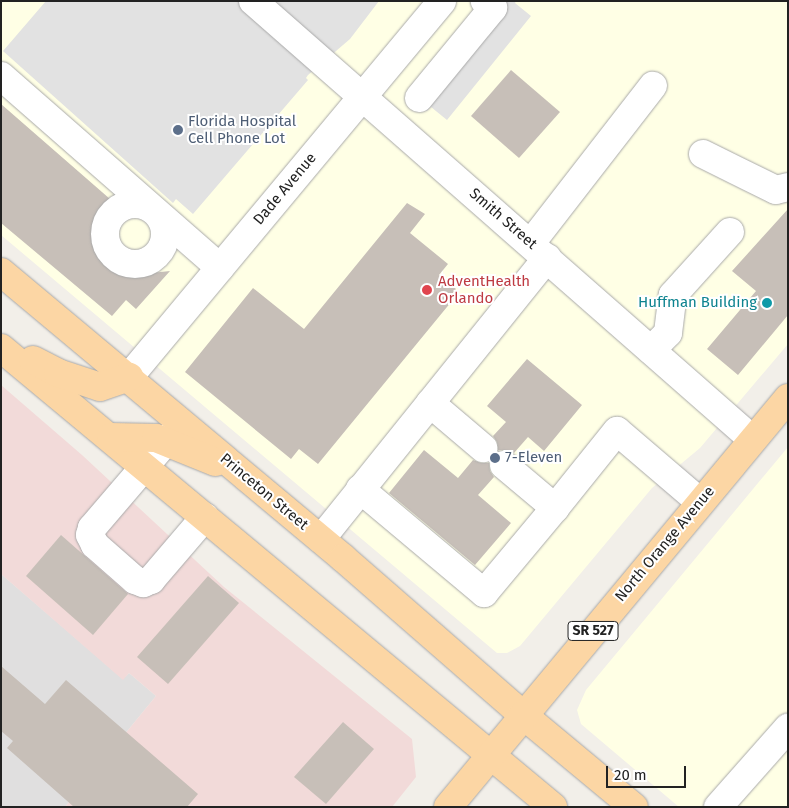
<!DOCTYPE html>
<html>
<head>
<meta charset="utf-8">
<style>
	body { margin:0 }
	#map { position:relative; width:789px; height:808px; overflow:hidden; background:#f2efe9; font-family:"Fira Sans",sans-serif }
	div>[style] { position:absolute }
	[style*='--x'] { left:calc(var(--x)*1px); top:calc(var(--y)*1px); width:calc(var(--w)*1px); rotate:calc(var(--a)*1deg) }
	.residential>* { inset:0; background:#e0dfdf }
	.commercial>* { inset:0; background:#f2dad9 }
	.education>* { inset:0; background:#ffffe5 }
	.parking>* { inset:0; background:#e2e2e2 }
	.building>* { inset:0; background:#c7bfb8 }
	.roads { filter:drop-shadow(0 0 1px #a9a9a9) drop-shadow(0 0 1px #a9a9a9) }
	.minor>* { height:28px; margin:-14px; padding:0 14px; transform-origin:14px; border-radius:14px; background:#fff }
	.minor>.ring { margin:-14px; padding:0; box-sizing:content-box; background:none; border:28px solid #fff; border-radius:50% }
	.major>* { height:28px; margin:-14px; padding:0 14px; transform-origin:14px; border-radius:14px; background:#fcd6a4 }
	.dots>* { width:14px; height:14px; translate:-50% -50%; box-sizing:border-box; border:2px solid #fff; border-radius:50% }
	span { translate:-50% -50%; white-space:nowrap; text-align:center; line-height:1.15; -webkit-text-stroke:4px #fff; paint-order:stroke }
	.shield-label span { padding:1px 4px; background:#fff; border:1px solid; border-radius:4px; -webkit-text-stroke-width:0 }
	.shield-label { font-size:14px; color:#222; font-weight:700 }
	.service-label { font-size:15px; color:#4e5e75 }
	.left { translate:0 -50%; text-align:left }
	.street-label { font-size:15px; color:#222 }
	.health-label { font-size:15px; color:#be3a42 }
	.culture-label { font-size:15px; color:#0d838f }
	.right { translate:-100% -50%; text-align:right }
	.frame { position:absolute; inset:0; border:2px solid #222; pointer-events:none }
	.scale { position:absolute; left:606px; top:766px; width:80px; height:22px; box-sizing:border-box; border:2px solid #222; border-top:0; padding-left:6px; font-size:15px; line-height:18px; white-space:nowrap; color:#222; -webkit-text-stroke:4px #fff; paint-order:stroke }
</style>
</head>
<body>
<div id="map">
	<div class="residential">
		<div style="clip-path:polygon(1px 574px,123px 679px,129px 673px,156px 696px,65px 807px,1px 807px)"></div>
	</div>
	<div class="commercial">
		<div style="clip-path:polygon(1px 385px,82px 455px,224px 587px,412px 739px,416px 777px,392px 807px,65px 807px,156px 696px,129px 673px,123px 680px,1px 574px)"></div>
	</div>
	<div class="education">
		<div style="clip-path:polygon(1px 1px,788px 1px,788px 344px,700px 448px,652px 488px,520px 646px,507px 653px,497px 653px,1px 235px)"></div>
		<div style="clip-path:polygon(788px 447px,788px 807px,679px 807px,581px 724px,577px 710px,586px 690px)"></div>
	</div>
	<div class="parking">
		<div style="clip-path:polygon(46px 1px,379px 1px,350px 39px,308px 75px,306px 78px,308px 80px,193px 214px,176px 199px,173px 203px,3px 51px)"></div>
		<div style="clip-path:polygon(481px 1px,516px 1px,515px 3px,531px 16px,447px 120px,431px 107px,427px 111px,406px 94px)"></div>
	</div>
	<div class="building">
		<div style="clip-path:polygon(511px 70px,560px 112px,519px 158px,471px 116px)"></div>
		<div style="clip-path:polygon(1px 104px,110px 199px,96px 217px,94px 237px,101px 257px,110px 266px,120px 272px,133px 275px,170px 271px,136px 309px,126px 300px,112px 316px,1px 223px)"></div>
		<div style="clip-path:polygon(407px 203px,425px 214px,410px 233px,448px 264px,439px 275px,456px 289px,452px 294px,456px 296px,318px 464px,299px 449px,291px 459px,185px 372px,253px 288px,304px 329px)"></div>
		<div style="clip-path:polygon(788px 209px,788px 315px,738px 375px,707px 349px,756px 291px,732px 271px)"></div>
		<div style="clip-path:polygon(527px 359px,582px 405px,544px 451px,528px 437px,514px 453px,506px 450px,498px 450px,497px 442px,493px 436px,506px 422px,487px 406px)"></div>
		<div style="clip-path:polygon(424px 450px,458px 478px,473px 460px,481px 463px,489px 463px,490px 471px,494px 477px,478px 495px,511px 523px,475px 565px,389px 493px)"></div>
		<div style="clip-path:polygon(61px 535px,128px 594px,93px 635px,26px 576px)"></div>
		<div style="clip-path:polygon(208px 576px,239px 603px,168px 684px,137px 657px)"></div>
		<div style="clip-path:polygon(1px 666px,45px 704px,66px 680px,198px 794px,187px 807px,74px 807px,7px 748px,13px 741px,1px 731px)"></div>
		<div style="clip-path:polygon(343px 722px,374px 749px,326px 804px,294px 777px)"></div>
	</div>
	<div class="roads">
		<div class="minor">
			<div style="--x:253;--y:1;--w:664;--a:41.28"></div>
			<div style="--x:1;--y:76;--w:291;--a:41.2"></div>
			<div style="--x:419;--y:98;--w:117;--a:-50.6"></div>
			<div style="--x:493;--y:8;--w:11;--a:-139"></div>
			<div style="--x:703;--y:154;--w:81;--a:26.3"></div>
			<div style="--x:776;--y:190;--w:12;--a:-14"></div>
			<div class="ring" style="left:105px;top:204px;width:32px;height:32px"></div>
			<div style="--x:531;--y:243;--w:199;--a:-52.2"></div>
			<div style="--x:651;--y:350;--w:24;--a:-45"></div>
			<div style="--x:668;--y:333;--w:38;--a:-83"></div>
			<div style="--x:673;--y:295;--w:85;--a:-47.9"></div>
			<div style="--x:129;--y:377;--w:489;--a:-50.2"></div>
			<div style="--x:430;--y:403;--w:70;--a:40.3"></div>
			<div style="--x:181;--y:424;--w:137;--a:130.6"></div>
			<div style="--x:92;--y:528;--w:7;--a:106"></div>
			<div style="--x:90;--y:535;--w:11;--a:63"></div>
			<div style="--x:95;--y:545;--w:53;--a:41.2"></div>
			<div style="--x:135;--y:580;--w:9;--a:21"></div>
			<div style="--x:143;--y:583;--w:9;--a:-21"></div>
			<div style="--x:151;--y:580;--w:83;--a:-49.4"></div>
			<div style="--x:504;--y:465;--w:67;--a:40.1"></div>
			<div style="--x:555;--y:508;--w:99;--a:-51.2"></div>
			<div style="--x:617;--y:431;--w:109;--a:40.5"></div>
			<div style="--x:360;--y:489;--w:162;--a:40"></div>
			<div style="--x:484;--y:593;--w:111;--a:-50.1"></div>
			<div style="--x:321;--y:539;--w:361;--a:-51.2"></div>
			<div style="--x:718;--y:807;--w:106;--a:-48.5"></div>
		</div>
		<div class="major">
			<div style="--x:1;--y:272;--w:446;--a:39.9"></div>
			<div style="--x:343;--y:558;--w:239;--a:41.1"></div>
			<div style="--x:523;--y:715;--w:144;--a:39.7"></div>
			<div style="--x:1;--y:348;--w:718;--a:39.74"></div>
			<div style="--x:33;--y:360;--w:28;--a:27"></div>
			<div style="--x:58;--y:373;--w:44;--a:18.4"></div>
			<div style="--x:100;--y:387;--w:31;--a:-19"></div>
			<div style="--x:111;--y:437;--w:45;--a:1.3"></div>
			<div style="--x:156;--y:438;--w:64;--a:22.1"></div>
			<div style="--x:448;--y:807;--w:532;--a:-50.26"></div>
		</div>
	</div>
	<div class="dots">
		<div style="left:178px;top:130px;background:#5c6f8a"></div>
		<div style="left:427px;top:290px;background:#e0444e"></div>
		<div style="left:767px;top:303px;background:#0f9aa8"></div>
		<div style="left:495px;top:458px;background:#5c6f8a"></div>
	</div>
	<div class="shield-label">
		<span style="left:593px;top:631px">SR 527</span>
	</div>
	<div class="service-label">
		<span class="left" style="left:188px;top:130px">Florida Hospital<br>Cell Phone Lot</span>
		<span class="left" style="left:505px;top:458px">7-Eleven</span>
	</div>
	<div class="street-label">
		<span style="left:285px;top:189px;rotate:-50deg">Dade Avenue</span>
		<span style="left:503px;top:219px;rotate:41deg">Smith Street</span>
		<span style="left:264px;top:492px;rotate:40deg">Princeton Street</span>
		<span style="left:665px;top:544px;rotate:-50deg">North Orange Avenue</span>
	</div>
	<div class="health-label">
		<span class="left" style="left:438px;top:290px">AdventHealth<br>Orlando</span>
	</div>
	<div class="culture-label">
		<span class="right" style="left:757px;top:303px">Huffman Building</span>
	</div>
	<div class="frame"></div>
	<div class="scale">20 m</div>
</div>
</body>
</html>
